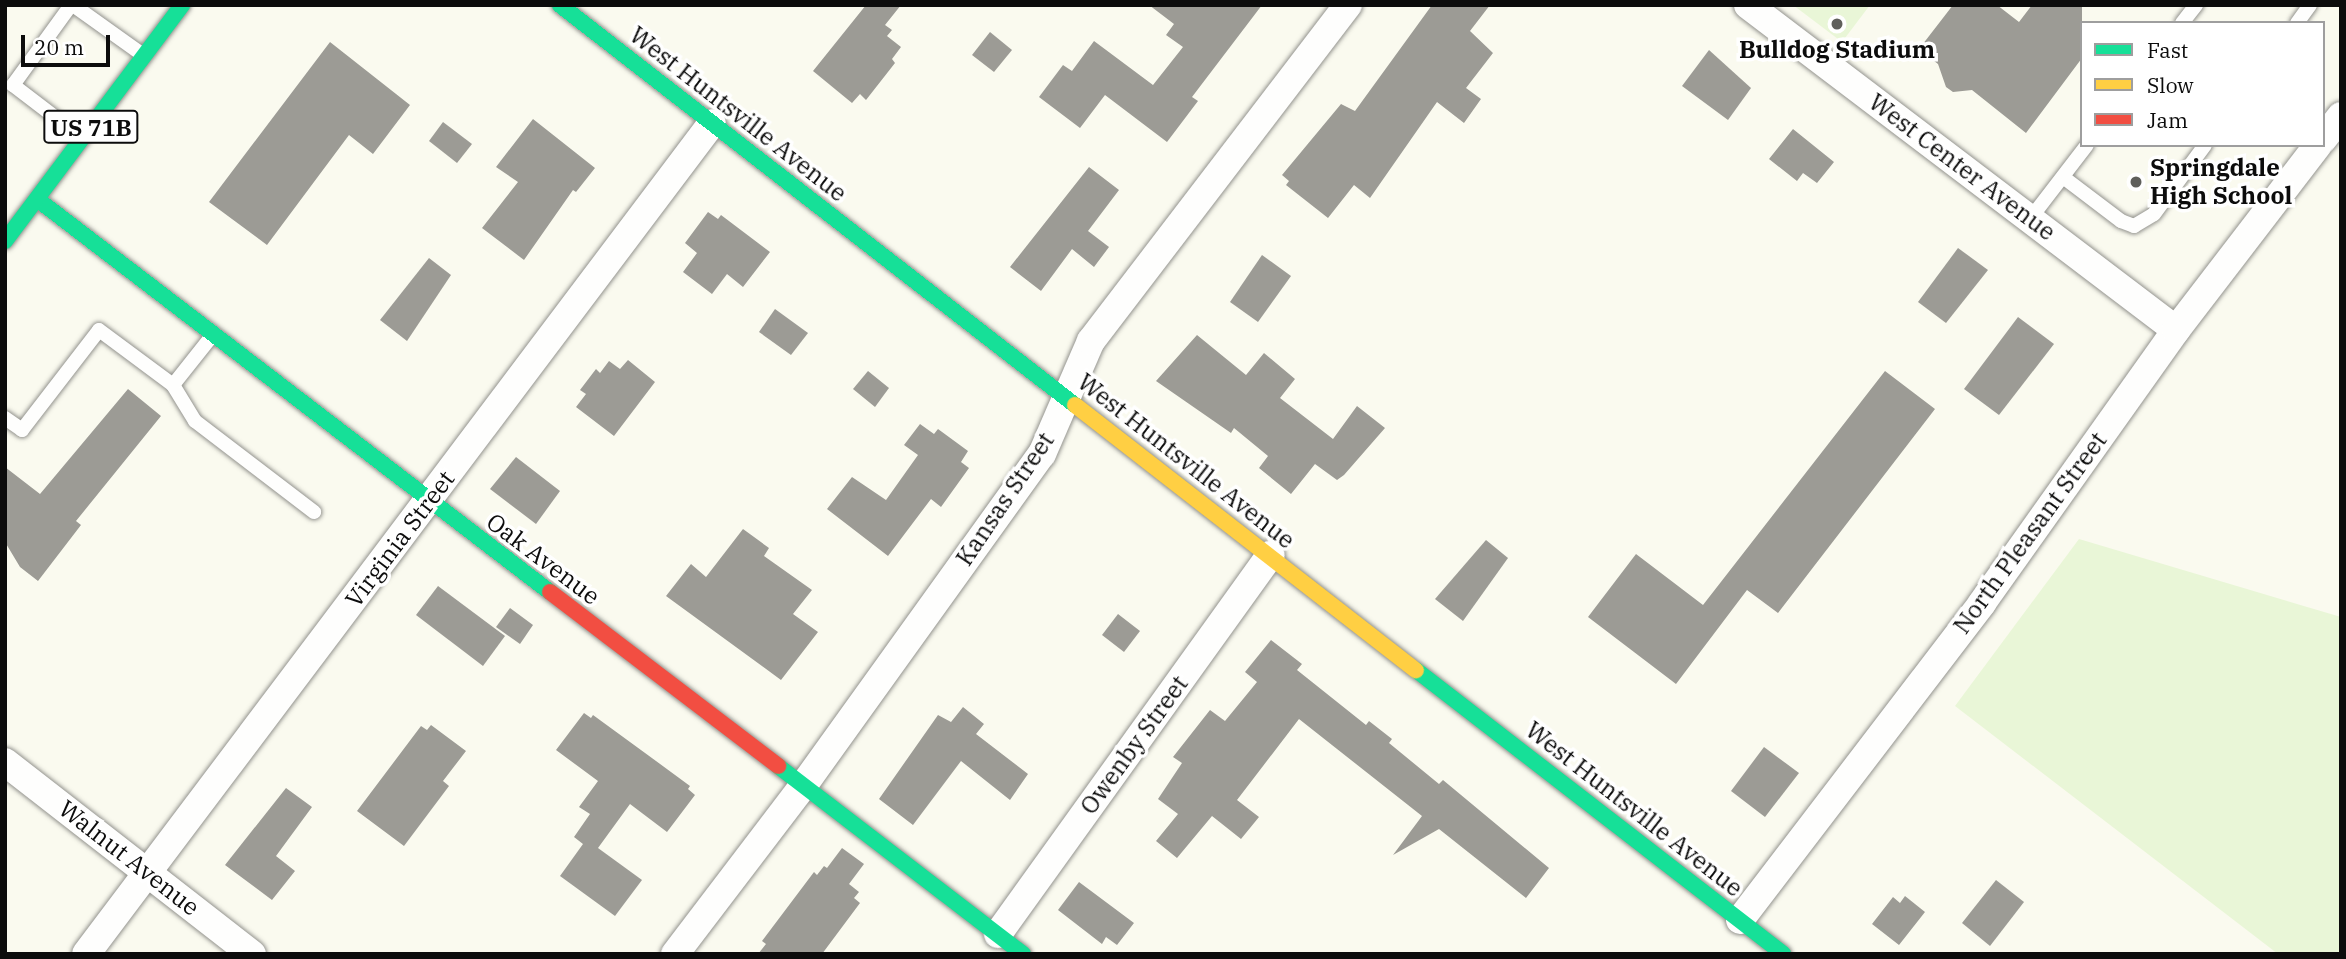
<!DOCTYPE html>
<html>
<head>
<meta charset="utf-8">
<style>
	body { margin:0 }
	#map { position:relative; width:2346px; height:959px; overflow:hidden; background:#fafaef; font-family:"IBM Plex Serif",serif }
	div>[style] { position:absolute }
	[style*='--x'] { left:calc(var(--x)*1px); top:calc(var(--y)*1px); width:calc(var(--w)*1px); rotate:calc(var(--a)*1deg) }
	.pitch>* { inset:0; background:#e9f6d7 }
	.building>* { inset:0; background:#9c9b95 }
	.roads { filter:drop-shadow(0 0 2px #93938e) drop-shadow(0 0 2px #93938e) }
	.lane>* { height:14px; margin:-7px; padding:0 7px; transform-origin:7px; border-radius:7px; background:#fefefd }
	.street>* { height:28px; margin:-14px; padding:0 14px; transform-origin:14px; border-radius:14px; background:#fefefd }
	.fast>* { height:16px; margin:-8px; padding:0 8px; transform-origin:8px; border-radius:8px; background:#16e098 }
	.slow>* { height:16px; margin:-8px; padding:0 8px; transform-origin:8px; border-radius:8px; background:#ffcf43 }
	.jam>* { height:16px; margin:-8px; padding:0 8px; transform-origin:8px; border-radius:8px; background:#f24e42 }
	.dots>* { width:19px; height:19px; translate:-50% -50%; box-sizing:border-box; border:4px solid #fff; border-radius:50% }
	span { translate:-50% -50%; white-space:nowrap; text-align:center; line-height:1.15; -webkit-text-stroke:7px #fff; paint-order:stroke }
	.shield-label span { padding:2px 5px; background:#fff; border:2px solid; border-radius:5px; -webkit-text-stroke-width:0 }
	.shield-label { font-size:23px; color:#0c0c0c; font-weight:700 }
	.poi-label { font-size:24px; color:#0c0c0c; font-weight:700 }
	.left { translate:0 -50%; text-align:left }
	.street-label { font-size:24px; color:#0c0c0c }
	.frame { position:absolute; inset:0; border:7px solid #0c0c0c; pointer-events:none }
	.legend { position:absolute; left:2080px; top:21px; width:245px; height:126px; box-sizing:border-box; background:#fff; border:2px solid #9e9e9e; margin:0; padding:9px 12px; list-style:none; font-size:21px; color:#0c0c0c }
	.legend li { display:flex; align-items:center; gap:14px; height:35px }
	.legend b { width:35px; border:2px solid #9e9e9e }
	.scale { position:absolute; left:21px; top:35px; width:89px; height:32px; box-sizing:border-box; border:4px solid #0c0c0c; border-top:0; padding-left:9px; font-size:21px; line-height:24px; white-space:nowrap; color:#0c0c0c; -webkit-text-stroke:5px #fff; paint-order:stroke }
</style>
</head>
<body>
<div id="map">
	<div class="pitch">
		<div style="clip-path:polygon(1793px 5px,1870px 5px,1842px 42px)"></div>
		<div style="clip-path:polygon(2079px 539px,2341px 617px,2341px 954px,2278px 954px,1955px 706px)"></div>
	</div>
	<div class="building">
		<div style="clip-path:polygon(866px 5px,901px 5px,885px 25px,892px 30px,887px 36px,901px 47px,892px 59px,895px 63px,866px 100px,860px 94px,852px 103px,813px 71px)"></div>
		<div style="clip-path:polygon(1149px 5px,1262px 5px,1192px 97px,1198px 101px,1167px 142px,1105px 95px,1080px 128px,1039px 97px,1063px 65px,1072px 71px,1094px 41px,1153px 85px,1183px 47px,1166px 35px,1174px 24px)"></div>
		<div style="clip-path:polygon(1432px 5px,1490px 5px,1470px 31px,1493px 53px,1466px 88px,1481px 99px,1464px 123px,1437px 102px,1370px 198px,1354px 185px,1328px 218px,1286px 185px,1289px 181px,1282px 175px,1341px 104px,1355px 111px)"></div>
		<div style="clip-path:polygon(1953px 5px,1997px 5px,2019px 22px,2032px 5px,2082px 5px,2082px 58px,2026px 133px,1972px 90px,1953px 92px,1946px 87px,1938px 64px,1919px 49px)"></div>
		<div style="clip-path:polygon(990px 32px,1012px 50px,994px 72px,972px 55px)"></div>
		<div style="clip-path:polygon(330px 42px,410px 105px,373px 154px,349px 135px,267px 245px,209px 202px)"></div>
		<div style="clip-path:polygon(1709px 50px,1751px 88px,1728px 120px,1682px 86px)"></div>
		<div style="clip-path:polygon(533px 119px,595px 168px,576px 192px,573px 190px,524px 260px,482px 228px,518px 182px,496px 167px)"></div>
		<div style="clip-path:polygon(443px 122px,472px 144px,457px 163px,429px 141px)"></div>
		<div style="clip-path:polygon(1793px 129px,1834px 162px,1817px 183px,1803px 173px,1797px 181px,1769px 159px)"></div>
		<div style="clip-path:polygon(1089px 167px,1119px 190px,1088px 231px,1109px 247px,1094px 267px,1072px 249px,1041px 291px,1010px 267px)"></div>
		<div style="clip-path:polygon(708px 212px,718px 219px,721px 215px,770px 252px,743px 287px,727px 274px,712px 294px,683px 272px,697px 253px,685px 243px)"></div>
		<div style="clip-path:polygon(1958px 248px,1988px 270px,1946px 323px,1918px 302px)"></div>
		<div style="clip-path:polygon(1262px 255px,1291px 276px,1258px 322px,1230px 302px)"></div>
		<div style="clip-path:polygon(429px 258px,451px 275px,407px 341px,380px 320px)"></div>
		<div style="clip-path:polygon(775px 309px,808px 333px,791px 355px,759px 332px)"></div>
		<div style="clip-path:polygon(2018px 317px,2054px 344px,1999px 415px,1964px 389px)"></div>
		<div style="clip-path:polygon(1197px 335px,1246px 375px,1264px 353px,1295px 379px,1280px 398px,1333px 439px,1357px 406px,1385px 428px,1344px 475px,1337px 480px,1315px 464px,1291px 494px,1259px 468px,1268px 456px,1234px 428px,1231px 433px,1156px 381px)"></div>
		<div style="clip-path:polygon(628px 360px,655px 382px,614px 436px,576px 407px,586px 394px,580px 390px,596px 369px,600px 373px,609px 361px,620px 369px)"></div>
		<div style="clip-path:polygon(868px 371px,889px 388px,875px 407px,853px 389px)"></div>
		<div style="clip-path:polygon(1885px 371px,1935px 409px,1778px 613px,1747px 590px,1676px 684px,1588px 617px,1636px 554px,1703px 605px)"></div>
		<div style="clip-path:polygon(128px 389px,161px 416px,76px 521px,81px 525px,38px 581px,20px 567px,5px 542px,5px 467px,40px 494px)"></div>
		<div style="clip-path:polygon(920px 424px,934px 434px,938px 429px,968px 451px,961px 462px,969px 468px,941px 507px,931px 499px,888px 556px,827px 509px,852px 477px,886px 500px,918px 455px,904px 445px)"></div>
		<div style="clip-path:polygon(516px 457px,560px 491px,536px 524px,490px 489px)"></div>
		<div style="clip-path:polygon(743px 529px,769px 548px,764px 556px,812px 590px,793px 614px,818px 632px,781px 680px,666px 596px,691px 564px,706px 577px)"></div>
		<div style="clip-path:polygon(1486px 540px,1508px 558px,1463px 621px,1435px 599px)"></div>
		<div style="clip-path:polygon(438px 586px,505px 636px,483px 666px,416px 615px)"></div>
		<div style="clip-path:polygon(510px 608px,533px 625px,520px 644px,496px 627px)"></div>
		<div style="clip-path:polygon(1118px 614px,1140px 631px,1124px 652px,1102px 635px)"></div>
		<div style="clip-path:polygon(1271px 640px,1302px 664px,1297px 670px,1366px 725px,1369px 721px,1392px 739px,1389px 743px,1439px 784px,1443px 780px,1549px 868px,1526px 898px,1439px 829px,1393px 855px,1422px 816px,1299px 719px,1237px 800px,1259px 817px,1241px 839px,1212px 816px,1177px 858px,1156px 841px,1178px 814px,1158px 799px,1182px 763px,1173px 757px,1210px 710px,1225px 721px,1257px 682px,1245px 672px)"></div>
		<div style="clip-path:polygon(963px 707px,984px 724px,976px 734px,1028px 774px,1010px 800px,961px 761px,913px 825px,879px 799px,938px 715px,951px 722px)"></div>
		<div style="clip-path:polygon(584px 713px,591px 718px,593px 715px,656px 761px,690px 786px,688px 789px,695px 795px,667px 832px,630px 804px,598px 848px,642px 880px,615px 916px,560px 876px,583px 844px,574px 837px,590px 814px,579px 807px,598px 781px,556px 750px)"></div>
		<div style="clip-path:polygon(431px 725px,466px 751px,443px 781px,449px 786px,404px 846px,357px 811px,421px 726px,427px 730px)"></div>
		<div style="clip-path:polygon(1764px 747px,1799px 773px,1765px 817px,1731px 791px)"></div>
		<div style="clip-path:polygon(286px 788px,312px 807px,276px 856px,295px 871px,272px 900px,225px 865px)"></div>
		<div style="clip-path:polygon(842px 848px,864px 864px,849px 884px,859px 892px,854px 898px,860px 903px,822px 954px,758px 954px,766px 944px,762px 941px,814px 872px,817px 875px,824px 866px,827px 868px)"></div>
		<div style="clip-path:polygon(1996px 880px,2024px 902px,1990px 946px,1962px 923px)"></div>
		<div style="clip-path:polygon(1079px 882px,1134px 923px,1117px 945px,1106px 937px,1102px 944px,1058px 910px)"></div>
		<div style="clip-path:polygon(1905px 896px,1925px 912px,1899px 945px,1872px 924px,1893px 897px,1900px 903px)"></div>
	</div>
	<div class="roads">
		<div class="lane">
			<div style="--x:71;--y:5;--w:99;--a:125.9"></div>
			<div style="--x:13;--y:85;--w:86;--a:37.4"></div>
			<div style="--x:73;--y:5;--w:86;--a:35.5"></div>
			<div style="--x:2182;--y:23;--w:23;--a:-52"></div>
			<div style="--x:2297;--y:23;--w:22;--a:-54"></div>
			<div style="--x:2063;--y:177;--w:73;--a:37.2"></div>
			<div style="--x:2121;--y:221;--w:14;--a:21"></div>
			<div style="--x:2134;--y:226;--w:23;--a:-31"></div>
			<div style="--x:2154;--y:214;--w:86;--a:-53.5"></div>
			<div style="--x:2030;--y:219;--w:93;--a:-52.4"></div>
			<div style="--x:173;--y:385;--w:42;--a:58.6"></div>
			<div style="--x:195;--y:421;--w:150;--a:37.4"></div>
			<div style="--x:5;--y:418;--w:21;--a:35"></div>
			<div style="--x:22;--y:430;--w:126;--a:-52.4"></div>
			<div style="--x:99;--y:330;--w:92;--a:36.6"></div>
			<div style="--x:173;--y:385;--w:63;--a:-51.5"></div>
		</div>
		<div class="street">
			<div style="--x:1748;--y:5;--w:537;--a:37.21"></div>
			<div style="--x:2323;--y:139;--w:29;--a:-52"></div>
			<div style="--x:5;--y:762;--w:313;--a:37.9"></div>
			<div style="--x:1740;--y:920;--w:399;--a:-52.6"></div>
			<div style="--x:1982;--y:603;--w:335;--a:-54.6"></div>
			<div style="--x:2176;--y:330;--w:233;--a:-52.5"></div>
			<div style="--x:998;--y:934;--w:467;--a:-54.3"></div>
			<div style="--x:86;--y:954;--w:1040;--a:-53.01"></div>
			<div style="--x:675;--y:954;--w:211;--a:-52.7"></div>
			<div style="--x:803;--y:786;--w:409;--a:-54.3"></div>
			<div style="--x:1042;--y:454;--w:123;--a:-66.6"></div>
			<div style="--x:1091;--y:341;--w:423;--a:-52.6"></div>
		</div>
		<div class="fast">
			<div style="--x:560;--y:5;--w:652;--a:37.84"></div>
			<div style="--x:37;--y:199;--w:646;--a:37.46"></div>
			<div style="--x:5;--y:241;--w:295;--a:-53.1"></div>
			<div style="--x:1416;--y:670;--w:464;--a:37.7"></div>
			<div style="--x:778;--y:766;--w:309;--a:37.5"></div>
		</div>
		<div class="slow">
			<div style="--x:1075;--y:405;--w:432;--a:37.9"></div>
		</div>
		<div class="jam">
			<div style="--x:550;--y:592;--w:287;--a:37.3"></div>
		</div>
	</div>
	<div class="dots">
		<div style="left:1837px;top:24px;background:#5f5f5b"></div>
		<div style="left:2136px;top:182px;background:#5f5f5b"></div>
	</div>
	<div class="shield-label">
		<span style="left:91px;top:127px">US 71B</span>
	</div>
	<div class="poi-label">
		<span style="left:1837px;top:50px">Bulldog Stadium</span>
		<span class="left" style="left:2150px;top:182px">Springdale<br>High School</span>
	</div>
	<div class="street-label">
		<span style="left:738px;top:114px;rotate:38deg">West Huntsville Avenue</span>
		<span style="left:1962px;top:167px;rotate:37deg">West Center Avenue</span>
		<span style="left:1186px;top:461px;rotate:38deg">West Huntsville Avenue</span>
		<span style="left:1005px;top:499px;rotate:-56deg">Kansas Street</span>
		<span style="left:2030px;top:533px;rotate:-54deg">North Pleasant Street</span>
		<span style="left:400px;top:539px;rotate:-53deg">Virginia Street</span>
		<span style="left:543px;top:559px;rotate:37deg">Oak Avenue</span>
		<span style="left:1134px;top:745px;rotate:-54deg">Owenby Street</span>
		<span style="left:1634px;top:809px;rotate:38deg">West Huntsville Avenue</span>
		<span style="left:129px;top:858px;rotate:38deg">Walnut Avenue</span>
	</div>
	<div class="frame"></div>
	<ul class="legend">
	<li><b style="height:9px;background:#16e098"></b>Fast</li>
	<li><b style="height:9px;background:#ffcf43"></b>Slow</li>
	<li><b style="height:9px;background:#f24e42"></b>Jam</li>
	</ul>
	<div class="scale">20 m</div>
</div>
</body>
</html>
